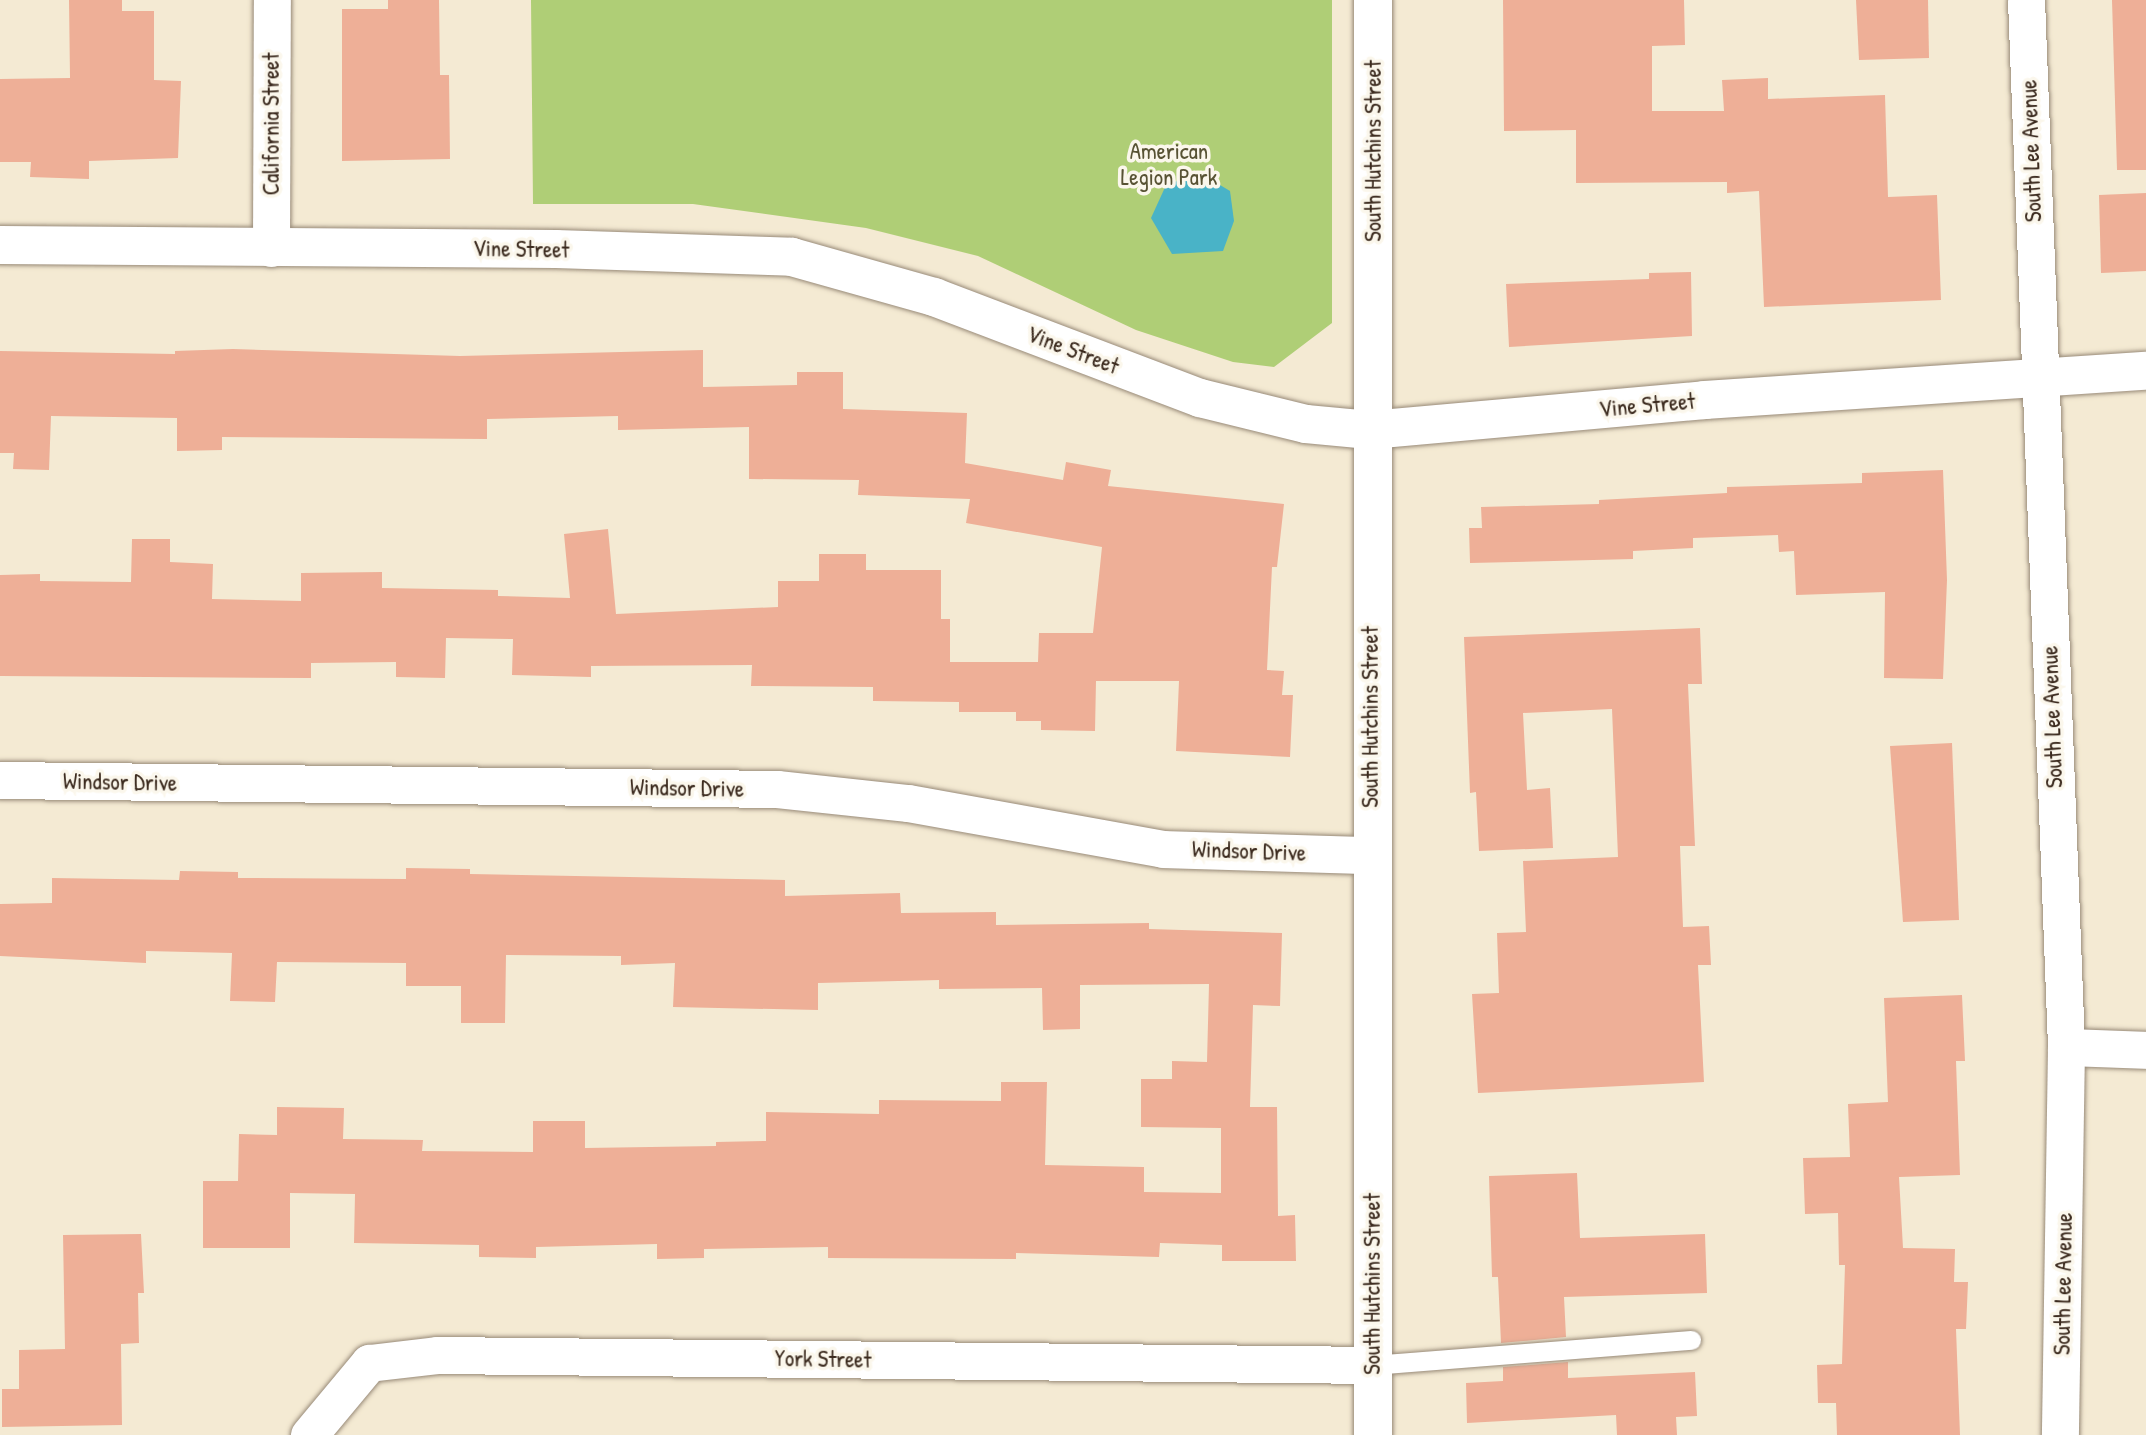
<!DOCTYPE html>
<html>
<head>
<meta charset="utf-8">
<style>
	body { margin:0 }
	#map { position:relative; width:2146px; height:1435px; overflow:hidden; background:#f4ead3; font-family:"Patrick Hand",sans-serif }
	div>[style] { position:absolute }
	[style*='--x'] { left:calc(var(--x)*1px); top:calc(var(--y)*1px); width:calc(var(--w)*1px); rotate:calc(var(--a)*1deg) }
	.green>* { inset:0; background:#afce76 }
	.water>* { inset:0; background:#49b3c7 }
	.building>* { inset:0; background:#eeaf97 }
	.roads { filter:drop-shadow(0 0 2px #988a78) drop-shadow(0 0 2px #988a78) }
	.service>* { height:19px; margin:-9.5px; padding:0 9.5px; transform-origin:9.5px; border-radius:9.5px; background:#fff }
	.minor>* { height:37px; margin:-18.5px; padding:0 18.5px; transform-origin:18.5px; border-radius:18.5px; background:#fff }
	.tertiary>* { height:38px; margin:-19px; padding:0 19px; transform-origin:19px; border-radius:19px; background:#fff }
	.secondary>* { height:38px; margin:-19px; padding:0 19px; transform-origin:19px; border-radius:19px; background:#fff }
	span { translate:-50% -50%; white-space:nowrap; text-align:center; line-height:1.15; -webkit-text-stroke:7px #fbf7ec; paint-order:stroke }
	.street-label { font-size:23px; color:#3b2a1e }
	.park-label { font-size:23px; color:#585334 }
</style>
</head>
<body>
<div id="map">
	<div class="green">
		<div style="clip-path:polygon(531px 0,1332px 0,1332px 323px,1274px 367px,1233px 362px,1136px 330px,978px 256px,866px 228px,693px 204px,533px 204px)"></div>
	</div>
	<div class="water">
		<div style="clip-path:polygon(1205px 176px,1230px 191px,1234px 221px,1223px 251px,1172px 254px,1151px 218px,1167px 183px)"></div>
	</div>
	<div class="building">
		<div style="clip-path:polygon(69px 0,122px 0,122px 11px,154px 11px,154px 80px,181px 81px,178px 158px,89px 161px,89px 179px,30px 177px,31px 162px,0 162px,0 79px,70px 78px)"></div>
		<div style="clip-path:polygon(388px 0,439px 0,440px 75px,449px 75px,450px 159px,342px 161px,342px 9px,388px 9px)"></div>
		<div style="clip-path:polygon(1503px 0,1684px 0,1685px 45px,1652px 46px,1652px 111px,1724px 111px,1722px 80px,1768px 78px,1768px 99px,1885px 95px,1888px 197px,1937px 195px,1941px 300px,1764px 307px,1759px 191px,1727px 193px,1727px 182px,1576px 183px,1576px 130px,1504px 131px)"></div>
		<div style="clip-path:polygon(1856px 0,1928px 0,1929px 58px,1859px 60px)"></div>
		<div style="clip-path:polygon(2112px 0,2146px 0,2146px 170px,2117px 170px)"></div>
		<div style="clip-path:polygon(2146px 193px,2146px 271px,2101px 273px,2099px 195px)"></div>
		<div style="clip-path:polygon(1691px 272px,1692px 336px,1509px 347px,1506px 284px,1649px 279px,1649px 273px)"></div>
		<div style="clip-path:polygon(233px 349px,460px 356px,703px 350px,703px 387px,797px 385px,797px 372px,843px 372px,843px 409px,967px 413px,965px 463px,1063px 480px,1066px 462px,1111px 470px,1108px 486px,1284px 504px,1277px 567px,1272px 567px,1267px 670px,1284px 671px,1282px 695px,1293px 695px,1290px 757px,1176px 751px,1179px 681px,1096px 681px,1095px 731px,1041px 730px,1041px 721px,1016px 721px,1016px 712px,959px 712px,959px 702px,873px 701px,873px 687px,751px 686px,752px 665px,591px 666px,591px 677px,512px 675px,513px 639px,446px 638px,445px 678px,396px 677px,396px 662px,311px 663px,311px 678px,0 676px,0 575px,40px 574px,40px 581px,131px 582px,132px 539px,170px 539px,170px 562px,213px 564px,212px 599px,301px 601px,301px 573px,382px 572px,382px 588px,498px 590px,498px 596px,570px 598px,564px 534px,608px 529px,616px 614px,778px 607px,778px 581px,819px 581px,819px 554px,866px 554px,866px 570px,941px 570px,941px 619px,950px 619px,950px 662px,1038px 662px,1039px 633px,1093px 633px,1102px 547px,966px 523px,970px 499px,858px 495px,859px 480px,749px 479px,749px 427px,618px 430px,618px 416px,487px 419px,487px 439px,222px 437px,222px 450px,177px 451px,177px 418px,51px 416px,49px 470px,13px 469px,14px 453px,0 453px,0 351px,175px 354px,175px 351px)"></div>
		<div style="clip-path:polygon(1943px 470px,1947px 580px,1943px 679px,1884px 678px,1885px 592px,1796px 595px,1794px 551px,1779px 552px,1778px 535px,1693px 538px,1693px 548px,1633px 551px,1633px 559px,1470px 563px,1469px 528px,1482px 528px,1481px 507px,1599px 504px,1599px 500px,1727px 493px,1727px 487px,1862px 483px,1862px 473px)"></div>
		<div style="clip-path:polygon(1700px 628px,1702px 684px,1688px 684px,1695px 846px,1680px 846px,1683px 927px,1709px 926px,1711px 965px,1698px 965px,1704px 1082px,1478px 1093px,1472px 994px,1499px 993px,1497px 933px,1526px 932px,1523px 861px,1618px 857px,1612px 709px,1523px 713px,1527px 790px,1550px 788px,1553px 848px,1479px 851px,1476px 792px,1470px 793px,1464px 637px)"></div>
		<div style="clip-path:polygon(1952px 743px,1959px 920px,1903px 922px,1890px 746px)"></div>
		<div style="clip-path:polygon(406px 868px,470px 869px,470px 874px,785px 880px,785px 896px,900px 893px,901px 913px,996px 912px,996px 925px,1149px 923px,1149px 929px,1282px 933px,1280px 1006px,1253px 1005px,1250px 1107px,1277px 1107px,1278px 1216px,1295px 1215px,1296px 1261px,1222px 1261px,1222px 1245px,1160px 1243px,1159px 1257px,1016px 1253px,1016px 1259px,828px 1258px,828px 1247px,704px 1249px,704px 1258px,657px 1259px,657px 1244px,536px 1247px,536px 1258px,479px 1257px,479px 1245px,354px 1243px,355px 1194px,290px 1193px,290px 1248px,203px 1248px,203px 1181px,238px 1181px,239px 1134px,277px 1135px,277px 1107px,344px 1108px,343px 1139px,423px 1140px,422px 1151px,533px 1152px,533px 1121px,585px 1121px,585px 1148px,716px 1146px,716px 1142px,766px 1141px,766px 1112px,879px 1114px,879px 1100px,1001px 1101px,1001px 1082px,1047px 1082px,1045px 1165px,1144px 1167px,1144px 1192px,1221px 1193px,1221px 1128px,1141px 1127px,1141px 1079px,1172px 1079px,1172px 1061px,1207px 1062px,1209px 984px,1080px 985px,1080px 1029px,1043px 1030px,1042px 988px,939px 989px,939px 980px,818px 983px,818px 1010px,673px 1007px,675px 963px,621px 965px,621px 956px,506px 955px,505px 1023px,461px 1023px,461px 986px,406px 986px,406px 963px,277px 962px,275px 1002px,230px 1001px,232px 953px,146px 951px,146px 963px,0 956px,0 904px,52px 903px,52px 878px,179px 880px,180px 871px,238px 872px,238px 878px,406px 879px)"></div>
		<div style="clip-path:polygon(1962px 995px,1965px 1061px,1956px 1061px,1960px 1175px,1899px 1177px,1903px 1248px,1955px 1249px,1954px 1282px,1968px 1282px,1966px 1329px,1956px 1329px,1960px 1435px,1837px 1435px,1836px 1403px,1818px 1403px,1817px 1365px,1842px 1364px,1845px 1265px,1839px 1265px,1838px 1213px,1805px 1214px,1803px 1158px,1850px 1157px,1848px 1104px,1888px 1102px,1884px 998px)"></div>
		<div style="clip-path:polygon(1577px 1173px,1580px 1238px,1705px 1234px,1707px 1293px,1564px 1297px,1566px 1337px,1501px 1343px,1498px 1277px,1492px 1277px,1489px 1176px)"></div>
		<div style="clip-path:polygon(141px 1234px,144px 1293px,138px 1293px,139px 1343px,121px 1344px,122px 1425px,2px 1427px,2px 1389px,19px 1389px,19px 1350px,65px 1349px,63px 1235px)"></div>
		<div style="clip-path:polygon(1568px 1362px,1568px 1378px,1695px 1372px,1697px 1416px,1676px 1417px,1677px 1435px,1617px 1435px,1616px 1415px,1467px 1423px,1466px 1383px,1503px 1381px,1503px 1367px)"></div>
	</div>
	<div class="roads">
		<div class="service">
			<div style="--x:1372;--y:1365;--w:320;--a:-4.5"></div>
		</div>
		<div class="minor">
			<div style="--x:2026;--y:0;--w:1048;--a:87.81"></div>
			<div style="--x:2066;--y:1047;--w:388;--a:90.9"></div>
			<div style="--x:271;--y:248;--w:248;--a:-89.8"></div>
			<div style="--x:0;--y:780;--w:777;--a:0.66"></div>
			<div style="--x:777;--y:789;--w:132;--a:6.1"></div>
			<div style="--x:908;--y:803;--w:259;--a:10.2"></div>
			<div style="--x:1163;--y:849;--w:207;--a:1.7"></div>
			<div style="--x:2066;--y:1047;--w:80;--a:2.1"></div>
			<div style="--x:309;--y:1435;--w:94;--a:-50.2"></div>
			<div style="--x:369;--y:1363;--w:68;--a:-6.7"></div>
			<div style="--x:437;--y:1355;--w:935;--a:0.61"></div>
		</div>
		<div class="tertiary">
			<div style="--x:0;--y:245;--w:556;--a:0.41"></div>
			<div style="--x:556;--y:249;--w:236;--a:1.9"></div>
			<div style="--x:792;--y:257;--w:148;--a:15.7"></div>
			<div style="--x:934;--y:297;--w:285;--a:20.8"></div>
			<div style="--x:1200;--y:398;--w:109;--a:13.8"></div>
			<div style="--x:1306;--y:424;--w:64;--a:5.4"></div>
			<div style="--x:1370;--y:430;--w:336;--a:-5.1"></div>
			<div style="--x:1705;--y:400;--w:442;--a:-3.8"></div>
		</div>
		<div class="secondary">
			<div style="--x:1373;--y:1435;--w:1435;--a:-90"></div>
		</div>
	</div>
	<div class="street-label">
		<span style="left:271px;top:124px;rotate:-90deg">California Street</span>
		<span style="left:1373px;top:151px;rotate:-90deg">South Hutchins Street</span>
		<span style="left:2031px;top:151px;rotate:-92deg">South Lee Avenue</span>
		<span style="left:521px;top:249px;rotate:1deg">Vine Street</span>
		<span style="left:1073px;top:350px;rotate:21deg">Vine Street</span>
		<span style="left:1647px;top:405px;rotate:-5deg">Vine Street</span>
		<span style="left:1370px;top:717px;rotate:-90deg">South Hutchins Street</span>
		<span style="left:2052px;top:717px;rotate:-92deg">South Lee Avenue</span>
		<span style="left:120px;top:782px;rotate:1deg">Windsor Drive</span>
		<span style="left:687px;top:788px;rotate:1deg">Windsor Drive</span>
		<span style="left:1249px;top:851px;rotate:2deg">Windsor Drive</span>
		<span style="left:1372px;top:1284px;rotate:-90deg">South Hutchins Street</span>
		<span style="left:2063px;top:1284px;rotate:-89deg">South Lee Avenue</span>
		<span style="left:823px;top:1359px;rotate:1deg">York Street</span>
	</div>
	<div class="park-label">
		<span style="left:1169px;top:164px">American<br>Legion Park</span>
	</div>
</div>
</body>
</html>
